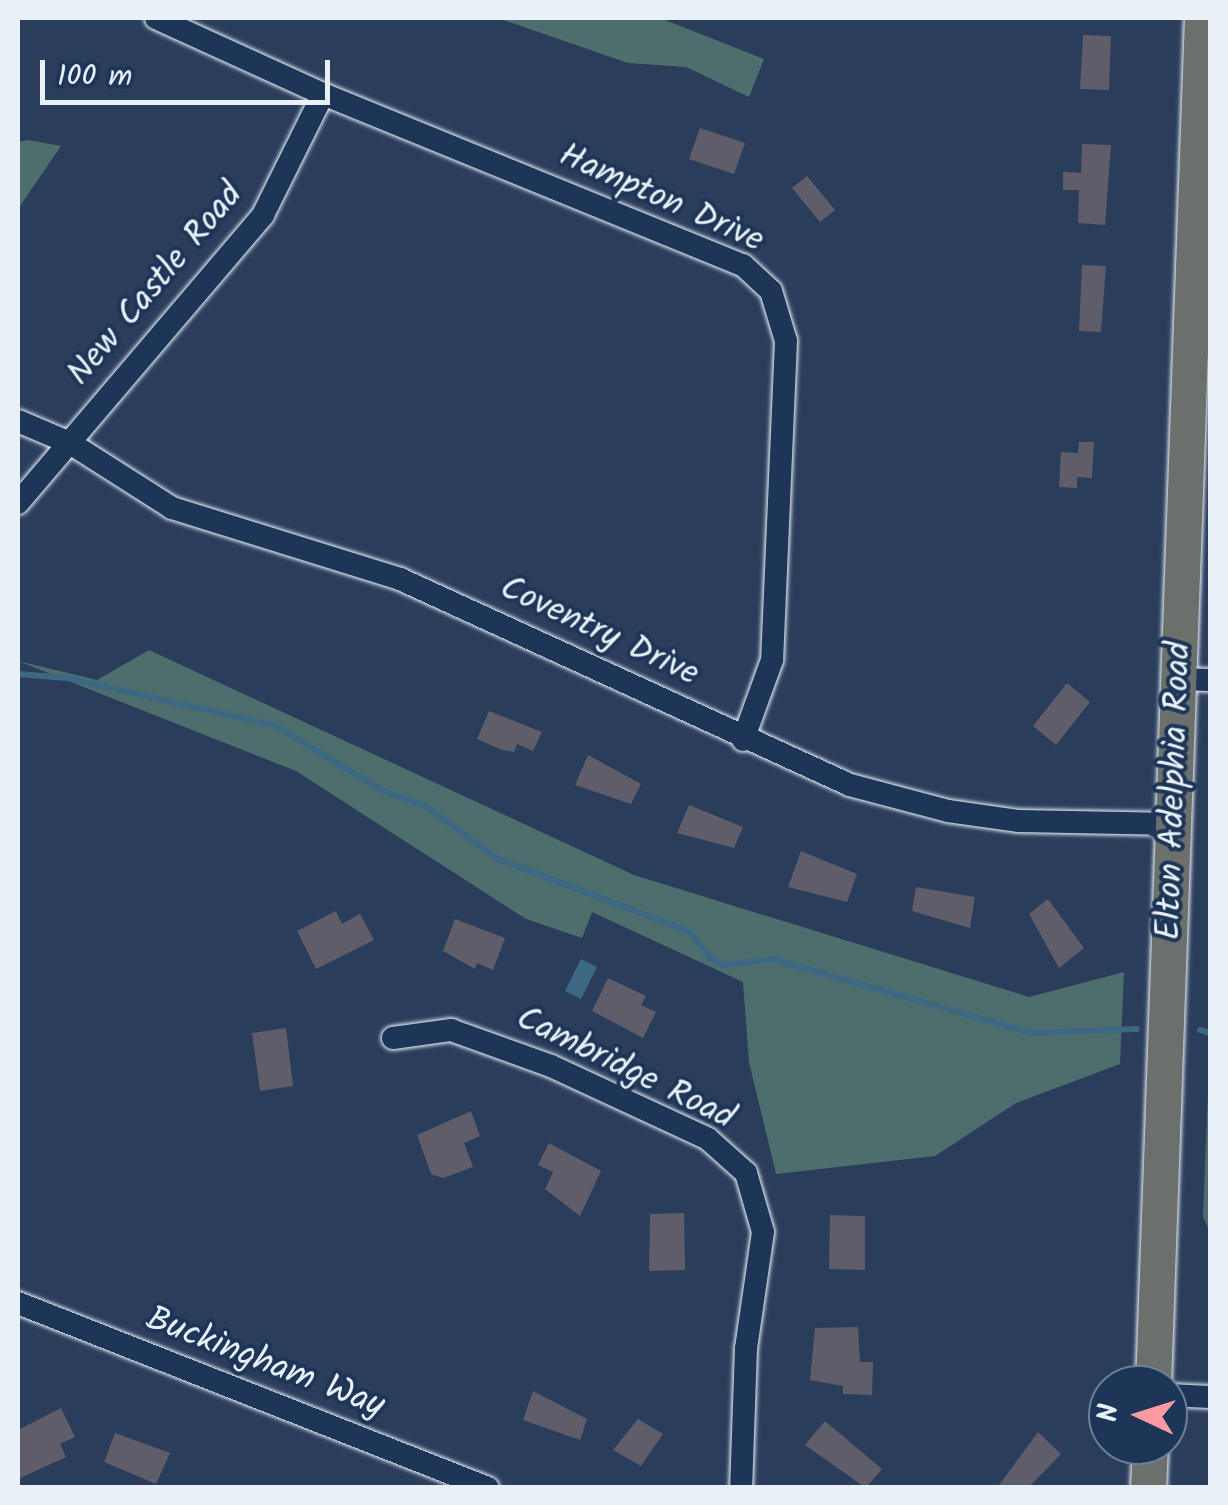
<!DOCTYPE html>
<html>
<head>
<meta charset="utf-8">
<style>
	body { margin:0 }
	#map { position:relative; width:1228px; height:1505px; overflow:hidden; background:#2a3d5b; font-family:Kalam,sans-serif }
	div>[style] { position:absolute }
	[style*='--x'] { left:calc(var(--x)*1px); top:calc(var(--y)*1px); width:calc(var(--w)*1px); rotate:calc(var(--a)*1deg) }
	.green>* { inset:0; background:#4e6e6e }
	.water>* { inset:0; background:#3d6884 }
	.stream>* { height:6px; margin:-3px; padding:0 3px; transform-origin:3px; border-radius:3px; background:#3d6884 }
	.building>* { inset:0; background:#5f5d6a }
	.roads { filter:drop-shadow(0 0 2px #e8f1f8) drop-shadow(0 0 2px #e8f1f8) }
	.minor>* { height:22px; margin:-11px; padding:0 11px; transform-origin:11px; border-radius:11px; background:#1d3557 }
	.primary>* { height:35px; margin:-17.5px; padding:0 17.5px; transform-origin:17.5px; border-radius:17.5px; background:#6c706d }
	span { translate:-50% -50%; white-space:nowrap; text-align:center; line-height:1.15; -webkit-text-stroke:8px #1d3557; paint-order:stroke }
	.street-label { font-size:35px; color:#e8f1f8 }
	.frame { position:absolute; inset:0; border:20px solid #e8f1f8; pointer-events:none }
	.north { position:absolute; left:1088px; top:1365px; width:100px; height:100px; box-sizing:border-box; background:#1d3557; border:2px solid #6e8097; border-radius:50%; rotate:274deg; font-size:28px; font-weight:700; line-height:40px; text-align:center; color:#e8f1f8 }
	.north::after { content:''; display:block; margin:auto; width:35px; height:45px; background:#ff9aa2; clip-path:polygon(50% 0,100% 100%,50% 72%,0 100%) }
	.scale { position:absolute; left:40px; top:60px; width:290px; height:45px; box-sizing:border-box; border:5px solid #e8f1f8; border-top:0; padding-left:12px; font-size:30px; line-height:35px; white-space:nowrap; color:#e8f1f8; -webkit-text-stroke:8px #1d3557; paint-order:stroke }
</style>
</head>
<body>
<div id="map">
	<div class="green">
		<div style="clip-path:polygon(498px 18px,660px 18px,764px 59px,749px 97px,686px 67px,628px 63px)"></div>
		<div style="clip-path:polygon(28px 140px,61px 146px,18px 209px,18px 142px)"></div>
		<div style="clip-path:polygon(149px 650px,634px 875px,1029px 997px,1124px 972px,1120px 1064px,1016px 1103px,935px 1156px,776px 1174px,749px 1062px,743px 982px,592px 912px,582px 938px,526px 919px,296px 771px,18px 661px,97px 680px)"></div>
		<div style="clip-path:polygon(1210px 1044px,1210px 1233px,1203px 1216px)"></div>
	</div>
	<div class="water">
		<div style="clip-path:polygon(581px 959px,597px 967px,581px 999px,565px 991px)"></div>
	</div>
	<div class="stream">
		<div style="--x:18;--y:674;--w:49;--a:4.7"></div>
		<div style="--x:67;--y:678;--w:214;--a:12.9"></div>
		<div style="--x:276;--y:726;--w:127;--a:31.2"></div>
		<div style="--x:385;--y:792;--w:41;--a:18.4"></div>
		<div style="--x:424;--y:805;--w:92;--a:36.1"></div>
		<div style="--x:498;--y:859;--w:204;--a:20.7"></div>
		<div style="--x:689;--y:931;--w:36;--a:52"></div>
		<div style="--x:711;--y:959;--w:14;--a:25"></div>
		<div style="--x:724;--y:965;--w:48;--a:-7.1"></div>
		<div style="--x:772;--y:959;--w:270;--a:15.9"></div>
		<div style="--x:1032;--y:1033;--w:105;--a:-2.2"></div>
		<div style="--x:1200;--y:1030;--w:10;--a:17"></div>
	</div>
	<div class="building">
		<div style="clip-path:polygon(1083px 35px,1111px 36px,1109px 90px,1080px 89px)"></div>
		<div style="clip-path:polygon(700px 128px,745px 143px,734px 174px,689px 159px)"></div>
		<div style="clip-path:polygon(1082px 144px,1111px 145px,1105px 225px,1078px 223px,1079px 190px,1063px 190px,1063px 172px,1081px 173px)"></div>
		<div style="clip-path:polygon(807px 176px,835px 210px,820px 222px,792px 188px)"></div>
		<div style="clip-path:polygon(1082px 265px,1106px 266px,1101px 332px,1079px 331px)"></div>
		<div style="clip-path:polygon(1079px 442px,1094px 442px,1092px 478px,1077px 477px,1077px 488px,1059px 487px,1061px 452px,1078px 453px)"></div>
		<div style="clip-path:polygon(1067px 683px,1090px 702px,1056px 745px,1033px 726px)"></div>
		<div style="clip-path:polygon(489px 711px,542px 732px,533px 751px,517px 744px,514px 752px,502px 750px,477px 739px)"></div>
		<div style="clip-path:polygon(588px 755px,641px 784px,631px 804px,575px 785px)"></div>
		<div style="clip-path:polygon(689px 805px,743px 827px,734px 848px,677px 833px)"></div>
		<div style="clip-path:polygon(801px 851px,857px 874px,847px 902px,788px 887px)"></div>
		<div style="clip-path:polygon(916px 887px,975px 897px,970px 928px,912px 911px)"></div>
		<div style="clip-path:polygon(1048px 899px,1084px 948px,1059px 968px,1029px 914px)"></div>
		<div style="clip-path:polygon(336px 911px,342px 924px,360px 914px,374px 940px,316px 969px,297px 931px)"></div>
		<div style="clip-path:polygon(455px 919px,505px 938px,493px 970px,477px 963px,475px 969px,443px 951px)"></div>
		<div style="clip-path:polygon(608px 978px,646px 996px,641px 1005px,656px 1012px,643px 1038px,592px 1011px)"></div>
		<div style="clip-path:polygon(286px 1028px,293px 1086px,260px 1091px,252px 1033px)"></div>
		<div style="clip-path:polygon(471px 1111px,480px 1136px,464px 1143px,473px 1167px,443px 1178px,431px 1174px,417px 1135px)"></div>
		<div style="clip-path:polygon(549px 1143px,601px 1171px,580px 1216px,545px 1189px,553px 1172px,538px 1165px)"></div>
		<div style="clip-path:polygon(684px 1213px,685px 1270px,649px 1271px,650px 1214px)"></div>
		<div style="clip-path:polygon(830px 1215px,865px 1216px,865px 1270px,829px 1269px)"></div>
		<div style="clip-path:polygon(858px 1327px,860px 1362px,873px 1362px,872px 1395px,843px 1394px,843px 1386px,810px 1380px,815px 1328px)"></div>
		<div style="clip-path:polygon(533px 1391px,587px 1419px,580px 1440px,523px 1420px)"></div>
		<div style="clip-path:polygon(61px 1408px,75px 1437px,60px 1444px,66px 1457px,18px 1479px,18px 1430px)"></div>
		<div style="clip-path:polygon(638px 1419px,663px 1434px,641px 1466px,613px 1450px)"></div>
		<div style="clip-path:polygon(825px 1421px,882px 1469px,866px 1488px,805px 1445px)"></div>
		<div style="clip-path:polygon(1038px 1432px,1061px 1454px,1028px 1488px,997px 1488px)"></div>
		<div style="clip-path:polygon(115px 1433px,170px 1453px,156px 1484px,104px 1462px)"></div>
	</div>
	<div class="roads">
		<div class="minor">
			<div style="--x:156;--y:18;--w:183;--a:24.5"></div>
			<div style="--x:323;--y:94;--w:453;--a:22.2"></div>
			<div style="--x:743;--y:265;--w:38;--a:43"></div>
			<div style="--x:771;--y:291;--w:52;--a:73.3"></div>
			<div style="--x:786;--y:341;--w:319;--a:92.5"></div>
			<div style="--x:772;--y:660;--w:85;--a:109.9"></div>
			<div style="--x:18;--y:421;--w:56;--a:22.9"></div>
			<div style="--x:70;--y:443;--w:121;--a:32.5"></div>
			<div style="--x:172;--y:508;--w:239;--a:17.3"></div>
			<div style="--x:400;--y:579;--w:495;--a:24.6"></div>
			<div style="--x:850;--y:785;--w:101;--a:14.9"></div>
			<div style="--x:948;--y:811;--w:72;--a:8"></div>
			<div style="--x:1019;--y:821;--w:155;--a:1.1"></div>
			<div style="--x:18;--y:503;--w:378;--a:-49.6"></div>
			<div style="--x:263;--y:215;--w:135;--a:-63.6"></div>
			<div style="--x:1180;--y:679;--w:30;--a:2"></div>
			<div style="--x:393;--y:1038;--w:59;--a:-7.9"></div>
			<div style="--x:451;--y:1030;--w:106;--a:19.8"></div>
			<div style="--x:551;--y:1066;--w:173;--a:24.9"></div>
			<div style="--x:708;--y:1139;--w:51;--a:41.8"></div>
			<div style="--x:746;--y:1173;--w:61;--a:73.9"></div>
			<div style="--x:763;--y:1232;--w:117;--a:98.3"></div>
			<div style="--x:746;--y:1348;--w:140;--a:92"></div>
			<div style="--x:18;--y:1303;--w:505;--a:21.49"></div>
			<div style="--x:1168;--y:1395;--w:42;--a:2.7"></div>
		</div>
		<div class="primary">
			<div style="--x:1153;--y:1385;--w:1368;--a:-87.95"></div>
			<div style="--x:1148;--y:1488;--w:43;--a:-87.3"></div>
		</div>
	</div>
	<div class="street-label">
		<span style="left:661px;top:199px;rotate:24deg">Hampton Drive</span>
		<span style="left:156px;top:285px;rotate:-50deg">New Castle Road</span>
		<span style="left:599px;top:632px;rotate:25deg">Coventry Drive</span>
		<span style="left:1175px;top:791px;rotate:-88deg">Elton Adelphia Road</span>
		<span style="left:625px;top:1069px;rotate:26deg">Cambridge Road</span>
		<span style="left:265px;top:1363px;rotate:21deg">Buckingham Way</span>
	</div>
	<div class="frame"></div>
	<div class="north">N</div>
	<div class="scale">100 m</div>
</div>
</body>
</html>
